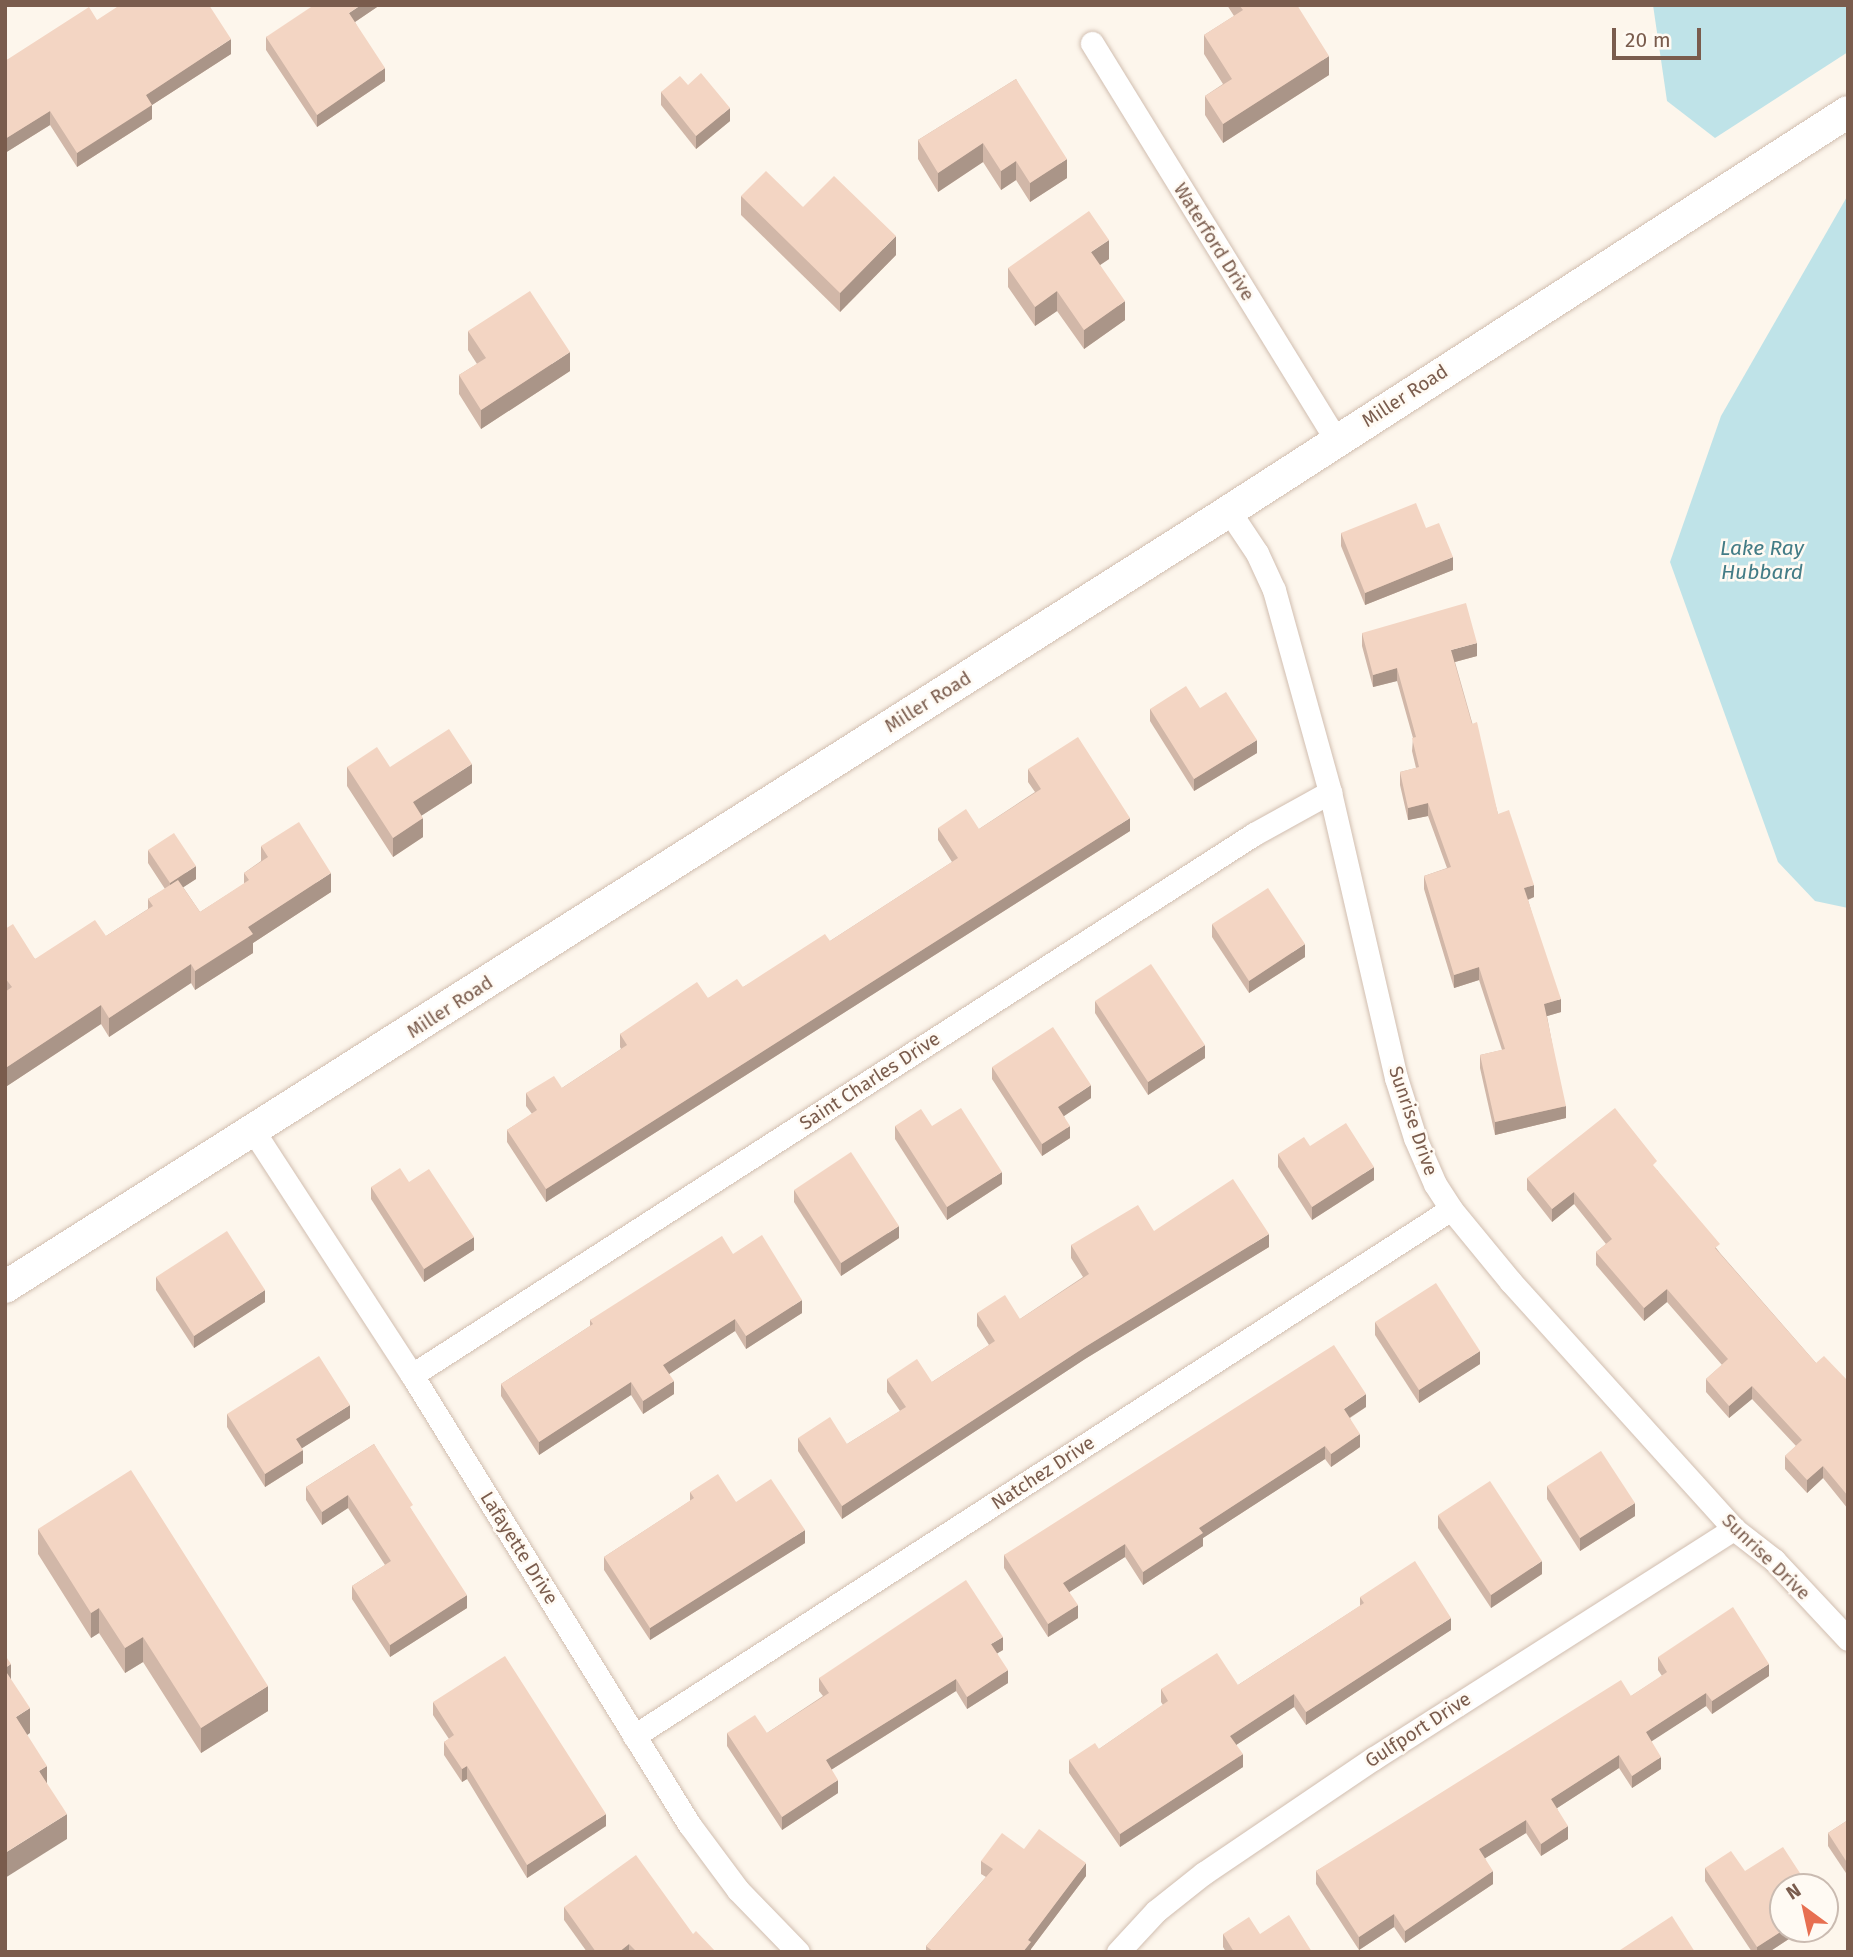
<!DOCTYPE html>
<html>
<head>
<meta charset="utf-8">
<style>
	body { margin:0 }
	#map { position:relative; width:1853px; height:1957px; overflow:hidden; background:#fdf6ec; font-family:"Fira Sans",sans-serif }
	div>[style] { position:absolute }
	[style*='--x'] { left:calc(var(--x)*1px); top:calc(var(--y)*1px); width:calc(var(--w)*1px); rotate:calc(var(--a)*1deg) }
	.water>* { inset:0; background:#bfe3e8 }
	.roads { filter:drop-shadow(0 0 2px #d1beb0) drop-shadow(0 0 2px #d1beb0) }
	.street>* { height:23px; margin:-11.5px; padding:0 11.5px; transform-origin:11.5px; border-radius:11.5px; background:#fff }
	.secondary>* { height:32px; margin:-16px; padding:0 16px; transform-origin:16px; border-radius:16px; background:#fff }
	.wall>* { inset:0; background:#d1b7a8 }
	.shaded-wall>* { inset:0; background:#aa9588 }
	.building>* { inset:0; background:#f3d5c3 }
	span { translate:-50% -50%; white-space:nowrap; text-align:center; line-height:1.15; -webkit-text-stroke:5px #fffaf3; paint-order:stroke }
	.street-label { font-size:19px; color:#7a5c4d }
	.water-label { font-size:21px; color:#437c86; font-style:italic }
	.frame { position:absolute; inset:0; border:7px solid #7a5c4d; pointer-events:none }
	.north { position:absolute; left:1769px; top:1873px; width:70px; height:70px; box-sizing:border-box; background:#fffaf3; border:2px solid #cabbb1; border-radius:50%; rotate:327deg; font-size:19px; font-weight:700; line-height:28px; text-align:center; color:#7a5c4d }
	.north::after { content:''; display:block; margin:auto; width:24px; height:32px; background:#e76f51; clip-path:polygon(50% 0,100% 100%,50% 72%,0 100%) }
	.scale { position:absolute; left:1612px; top:28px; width:89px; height:32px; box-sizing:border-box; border:4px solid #7a5c4d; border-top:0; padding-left:9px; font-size:21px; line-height:24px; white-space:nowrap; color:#7a5c4d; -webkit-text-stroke:5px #fffaf3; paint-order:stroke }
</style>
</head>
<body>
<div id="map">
	<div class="water">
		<div style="clip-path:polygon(1653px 5px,1848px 5px,1848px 52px,1715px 138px,1667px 101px)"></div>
		<div style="clip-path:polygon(1848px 195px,1848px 908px,1815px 901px,1778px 862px,1670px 562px,1721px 416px)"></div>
	</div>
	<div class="roads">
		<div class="street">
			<div style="--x:1092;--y:43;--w:467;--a:58.4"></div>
			<div style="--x:1229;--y:511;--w:50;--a:56.3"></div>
			<div style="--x:1257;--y:553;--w:41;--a:65.3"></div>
			<div style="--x:1274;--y:590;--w:210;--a:74.5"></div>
			<div style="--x:1330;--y:792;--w:294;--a:77"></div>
			<div style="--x:1396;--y:1078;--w:63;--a:72.4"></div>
			<div style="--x:1415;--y:1138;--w:50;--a:66.5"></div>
			<div style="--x:1435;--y:1184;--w:30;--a:57"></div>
			<div style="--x:1451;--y:1209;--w:94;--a:50.6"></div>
			<div style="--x:1511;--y:1282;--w:333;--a:47.9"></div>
			<div style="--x:1734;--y:1529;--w:51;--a:37.8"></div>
			<div style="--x:1774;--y:1560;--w:108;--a:46.9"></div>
			<div style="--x:254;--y:1132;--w:290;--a:57"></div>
			<div style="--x:412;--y:1375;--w:528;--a:58.33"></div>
			<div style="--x:689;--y:1824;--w:82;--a:53.4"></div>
			<div style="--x:738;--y:1890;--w:86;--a:45.9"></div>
			<div style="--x:412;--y:1375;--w:1001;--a:-32.72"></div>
			<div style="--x:1254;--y:834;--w:87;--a:-28.9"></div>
			<div style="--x:634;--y:1736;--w:972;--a:-32.82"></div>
			<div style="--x:1118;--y:1952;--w:56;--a:-47.2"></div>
			<div style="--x:1156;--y:1911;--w:61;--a:-38.4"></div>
			<div style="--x:1204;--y:1873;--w:205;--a:-34.1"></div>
			<div style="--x:1374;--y:1758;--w:427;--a:-32.5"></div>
		</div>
		<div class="secondary">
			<div style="--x:5;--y:1287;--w:1449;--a:-32.37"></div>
			<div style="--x:1229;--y:511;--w:736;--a:-32.81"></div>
		</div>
	</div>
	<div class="wall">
		<div style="clip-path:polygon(380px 5px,355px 22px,385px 81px,317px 127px,266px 50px,266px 37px)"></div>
		<div style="clip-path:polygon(1227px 5px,1297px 5px,1329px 75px,1223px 143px,1205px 115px,1205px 96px,1223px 84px,1204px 54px,1204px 35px,1234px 16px)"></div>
		<div style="clip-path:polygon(97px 20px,231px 54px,152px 105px,152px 119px,77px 167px,50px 125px,5px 153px,5px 61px)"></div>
		<div style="clip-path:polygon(1016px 79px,1067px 178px,1030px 202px,1016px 180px,1001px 190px,983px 162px,938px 192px,918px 159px,918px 140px)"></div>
		<div style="clip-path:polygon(688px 85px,730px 121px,696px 149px,661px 105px,661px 92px)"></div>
		<div style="clip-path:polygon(741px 196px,803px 207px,896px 255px,840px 312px,741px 215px)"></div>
		<div style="clip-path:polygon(1109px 259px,1100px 265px,1125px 320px,1084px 349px,1057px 311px,1035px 326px,1008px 287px,1008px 268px)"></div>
		<div style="clip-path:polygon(468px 331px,570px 371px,481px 429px,459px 394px,459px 375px,477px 364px,468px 350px)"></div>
		<div style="clip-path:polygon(1426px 528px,1453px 570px,1365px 605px,1341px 546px,1341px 533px)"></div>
		<div style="clip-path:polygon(1362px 633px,1477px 656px,1455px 662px,1498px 814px,1534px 897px,1528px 900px,1561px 1012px,1547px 1016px,1566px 1118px,1495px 1135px,1480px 1068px,1480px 1055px,1502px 1050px,1479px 980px,1454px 988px,1424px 889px,1424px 876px,1447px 868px,1428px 816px,1408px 820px,1400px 785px,1400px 772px,1416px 768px,1412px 751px,1413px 738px,1397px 681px,1373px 687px,1362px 646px)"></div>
		<div style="clip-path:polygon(1200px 708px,1257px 753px,1194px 791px,1150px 721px,1150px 709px)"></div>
		<div style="clip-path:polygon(347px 767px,390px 767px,472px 783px,421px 816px,423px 837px,393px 857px,347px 786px)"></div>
		<div style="clip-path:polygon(1028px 769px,1130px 831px,546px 1202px,507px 1142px,507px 1130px,532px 1114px,526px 1106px,526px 1093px,562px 1088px,621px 1049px,620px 1047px,620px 1034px,708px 998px,743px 987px,830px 941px,952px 862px,938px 840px,938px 828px,979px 829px,1035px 792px,1028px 782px)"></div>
		<div style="clip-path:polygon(261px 846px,331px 892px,253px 943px,253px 953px,195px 990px,191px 983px,109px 1037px,101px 1024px,7px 1086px,5px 1084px,5px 929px,35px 959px,106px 936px,148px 909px,148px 899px,165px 889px,148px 863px,148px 850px,196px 879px,183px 887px,200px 912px,244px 884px,244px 873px,261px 861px)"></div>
		<div style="clip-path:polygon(1212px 924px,1305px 957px,1249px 993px,1212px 937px)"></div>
		<div style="clip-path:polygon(1095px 1001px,1205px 1058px,1148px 1095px,1095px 1013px)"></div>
		<div style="clip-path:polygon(992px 1067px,1091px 1098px,1064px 1116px,1070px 1138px,1042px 1156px,992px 1079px)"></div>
		<div style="clip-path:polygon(895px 1126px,932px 1126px,1002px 1184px,947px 1220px,895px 1139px)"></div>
		<div style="clip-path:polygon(1310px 1146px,1374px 1180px,1312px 1220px,1278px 1167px,1278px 1154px)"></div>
		<div style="clip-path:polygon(1657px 1170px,1720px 1253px,1816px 1363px,1848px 1381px,1848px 1509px,1823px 1478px,1807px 1493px,1785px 1469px,1785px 1456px,1796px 1446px,1752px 1399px,1729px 1418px,1706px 1392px,1706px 1379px,1722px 1365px,1667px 1302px,1644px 1321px,1596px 1265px,1596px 1252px,1606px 1244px,1574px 1204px,1552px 1222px,1527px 1190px,1527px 1178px)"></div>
		<div style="clip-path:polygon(409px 1182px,474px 1250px,424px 1282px,371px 1199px,371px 1187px)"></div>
		<div style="clip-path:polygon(794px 1190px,899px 1238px,841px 1276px,794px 1202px)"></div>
		<div style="clip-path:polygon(1154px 1231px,1269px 1247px,1085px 1359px,842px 1519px,798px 1451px,798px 1438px,847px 1444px,900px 1411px,887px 1392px,887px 1379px,932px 1382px,989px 1345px,977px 1326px,977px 1313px,1020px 1319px,1083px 1277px,1071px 1258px,1071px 1245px)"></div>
		<div style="clip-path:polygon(733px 1254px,802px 1313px,746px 1349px,735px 1331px,669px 1374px,674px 1394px,643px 1414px,631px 1395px,539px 1455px,501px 1396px,501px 1384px,590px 1326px,590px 1320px)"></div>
		<div style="clip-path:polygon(156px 1277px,265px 1302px,194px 1348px,156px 1290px)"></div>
		<div style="clip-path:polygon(1375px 1322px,1480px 1364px,1419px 1403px,1375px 1335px)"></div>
		<div style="clip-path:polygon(1366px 1407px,1350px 1418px,1360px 1447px,1331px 1467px,1325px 1459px,1203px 1538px,1203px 1546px,1143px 1585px,1125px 1557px,1069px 1592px,1078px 1618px,1048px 1637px,1004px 1568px,1004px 1555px)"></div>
		<div style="clip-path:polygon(227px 1414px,350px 1418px,302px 1448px,303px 1463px,265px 1487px,227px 1427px)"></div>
		<div style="clip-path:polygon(374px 1444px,467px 1608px,390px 1657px,352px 1599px,352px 1586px,385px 1565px,348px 1508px,322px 1525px,306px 1500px,306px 1487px)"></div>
		<div style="clip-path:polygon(1547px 1486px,1635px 1516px,1580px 1551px,1547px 1499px)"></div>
		<div style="clip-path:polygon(690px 1492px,736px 1502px,805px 1543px,650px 1640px,604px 1570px,604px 1557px,690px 1501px)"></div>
		<div style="clip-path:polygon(1438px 1515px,1542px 1574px,1491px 1608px,1438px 1528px)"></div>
		<div style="clip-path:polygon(38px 1529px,268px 1711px,201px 1753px,143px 1662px,125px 1673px,99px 1633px,91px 1638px,38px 1554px)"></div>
		<div style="clip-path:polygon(1360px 1597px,1451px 1630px,1306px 1725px,1294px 1707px,1236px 1745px,1243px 1767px,1120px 1847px,1069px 1773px,1069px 1760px,1099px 1749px,1163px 1705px,1161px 1702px,1161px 1689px,1238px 1685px,1360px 1606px)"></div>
		<div style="clip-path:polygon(1003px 1650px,997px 1653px,1008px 1683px,967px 1709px,956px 1691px,831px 1770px,838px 1793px,782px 1830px,727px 1746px,727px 1733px,767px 1733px,823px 1696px,819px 1691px,819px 1678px)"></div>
		<div style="clip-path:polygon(1658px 1657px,1769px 1676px,1712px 1714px,1706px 1706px,1651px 1741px,1661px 1769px,1632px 1788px,1619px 1768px,1557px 1808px,1568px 1839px,1541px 1856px,1526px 1833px,1485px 1858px,1493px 1884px,1405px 1943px,1394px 1927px,1359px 1950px,1316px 1884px,1316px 1871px,1631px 1696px,1662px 1676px,1658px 1670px)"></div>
		<div style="clip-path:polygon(433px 1702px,606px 1826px,527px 1878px,467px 1779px,462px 1782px,444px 1755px,444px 1742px,449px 1739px,433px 1715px)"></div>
		<div style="clip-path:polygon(1848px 1820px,1848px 1876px,1828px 1846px,1828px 1833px)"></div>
		<div style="clip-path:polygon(1024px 1849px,1086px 1876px,1031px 1949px,1031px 1952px,926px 1952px,926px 1946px,986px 1877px,981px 1874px,981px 1861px)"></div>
		<div style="clip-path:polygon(1705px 1868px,1745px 1871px,1783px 1929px,1804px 1929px,1769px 1952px,1752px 1952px,1705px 1881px)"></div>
		<div style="clip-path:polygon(564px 1907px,716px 1952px,587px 1952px,564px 1920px)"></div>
		<div style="clip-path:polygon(1223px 1934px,1260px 1934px,1312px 1952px,1226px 1952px,1223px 1947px)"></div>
	</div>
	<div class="shaded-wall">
		<div style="clip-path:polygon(361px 5px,380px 5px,349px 26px,349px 13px)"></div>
		<div style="clip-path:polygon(231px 39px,231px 54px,152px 105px,152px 119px,77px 167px,77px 153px,146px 95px)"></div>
		<div style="clip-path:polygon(1329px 56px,1329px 75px,1223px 143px,1223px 124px)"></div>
		<div style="clip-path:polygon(385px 68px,385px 81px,317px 127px,317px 115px)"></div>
		<div style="clip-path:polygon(730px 108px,730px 121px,696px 149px,696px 136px)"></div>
		<div style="clip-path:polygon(50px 111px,50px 125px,5px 153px,5px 139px)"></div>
		<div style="clip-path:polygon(983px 143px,983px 162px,938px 192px,938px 173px)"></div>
		<div style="clip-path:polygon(1067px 159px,1067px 178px,1030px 202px,1030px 183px)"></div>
		<div style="clip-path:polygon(1016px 161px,1016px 180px,1001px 190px,1001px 171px)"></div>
		<div style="clip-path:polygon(896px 236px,896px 255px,840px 312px,840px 293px)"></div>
		<div style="clip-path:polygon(1109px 240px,1109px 259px,1091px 271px,1091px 252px)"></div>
		<div style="clip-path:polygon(1057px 291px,1057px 311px,1035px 326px,1035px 307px)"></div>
		<div style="clip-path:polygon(1125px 301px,1125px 320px,1084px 349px,1084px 330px)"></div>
		<div style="clip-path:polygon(570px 352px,570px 371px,481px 429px,481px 410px)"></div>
		<div style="clip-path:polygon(1453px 557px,1453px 570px,1365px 605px,1365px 593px)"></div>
		<div style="clip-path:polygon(1477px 643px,1477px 656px,1451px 663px,1451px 650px)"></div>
		<div style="clip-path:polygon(1397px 668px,1397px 681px,1373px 687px,1373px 675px)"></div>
		<div style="clip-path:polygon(1257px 740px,1257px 753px,1194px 791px,1194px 779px)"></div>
		<div style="clip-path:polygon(472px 764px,472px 783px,413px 821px,413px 802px)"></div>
		<div style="clip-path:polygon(1428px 803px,1428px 816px,1408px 820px,1408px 808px)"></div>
		<div style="clip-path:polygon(423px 818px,423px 837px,393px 857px,393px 838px)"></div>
		<div style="clip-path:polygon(1130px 818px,1130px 831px,546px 1202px,546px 1189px)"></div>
		<div style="clip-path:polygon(196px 866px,196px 879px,170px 896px,170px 883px)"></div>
		<div style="clip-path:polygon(331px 873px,331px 892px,253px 943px,253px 953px,195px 990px,195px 971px,248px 927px)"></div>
		<div style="clip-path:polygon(1534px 885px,1534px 897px,1524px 901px,1524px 888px)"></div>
		<div style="clip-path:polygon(1305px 944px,1305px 957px,1249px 993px,1249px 981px)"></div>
		<div style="clip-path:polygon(191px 964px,191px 983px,109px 1037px,109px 1018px)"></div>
		<div style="clip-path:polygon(1479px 967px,1479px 980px,1454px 988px,1454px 975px)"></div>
		<div style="clip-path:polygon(1561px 999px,1561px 1012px,1544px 1017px,1544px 1004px)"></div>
		<div style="clip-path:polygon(101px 1005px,101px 1024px,7px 1086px,7px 1067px)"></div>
		<div style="clip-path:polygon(1205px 1045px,1205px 1058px,1148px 1095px,1148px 1082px)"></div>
		<div style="clip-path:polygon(1091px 1085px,1091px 1098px,1058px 1120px,1058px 1107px)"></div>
		<div style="clip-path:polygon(1566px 1106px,1566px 1118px,1495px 1135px,1495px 1122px)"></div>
		<div style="clip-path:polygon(1070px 1126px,1070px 1138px,1042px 1156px,1042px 1144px)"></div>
		<div style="clip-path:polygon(1374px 1167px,1374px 1180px,1312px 1220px,1312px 1207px)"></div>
		<div style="clip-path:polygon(1002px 1172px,1002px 1184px,947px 1220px,947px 1207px)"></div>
		<div style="clip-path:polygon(1574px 1192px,1574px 1204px,1552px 1222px,1552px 1209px)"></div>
		<div style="clip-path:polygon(899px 1226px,899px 1238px,841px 1276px,841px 1263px)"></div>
		<div style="clip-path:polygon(1269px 1234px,1269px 1247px,1085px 1359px,842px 1519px,842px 1506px,1085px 1347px)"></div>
		<div style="clip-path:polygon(474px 1237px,474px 1250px,424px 1282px,424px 1269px)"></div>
		<div style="clip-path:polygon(1667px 1289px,1667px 1302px,1644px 1321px,1644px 1308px)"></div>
		<div style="clip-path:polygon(265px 1290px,265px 1302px,194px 1348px,194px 1336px)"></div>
		<div style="clip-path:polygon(802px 1300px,802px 1313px,746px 1349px,746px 1336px)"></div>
		<div style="clip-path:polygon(735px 1319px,735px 1331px,663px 1378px,663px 1365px)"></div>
		<div style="clip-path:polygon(1480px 1351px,1480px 1364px,1419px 1403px,1419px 1390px)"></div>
		<div style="clip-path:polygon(674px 1381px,674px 1394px,643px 1414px,643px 1401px)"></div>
		<div style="clip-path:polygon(631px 1382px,631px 1395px,539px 1455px,539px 1442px)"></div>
		<div style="clip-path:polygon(1752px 1386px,1752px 1399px,1729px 1418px,1729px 1406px)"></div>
		<div style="clip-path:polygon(1366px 1394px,1366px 1407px,1344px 1421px,1344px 1409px)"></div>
		<div style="clip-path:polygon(350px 1405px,350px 1418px,296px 1452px,296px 1439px)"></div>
		<div style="clip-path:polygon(1360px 1434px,1360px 1447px,1331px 1467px,1331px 1454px)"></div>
		<div style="clip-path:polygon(1325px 1446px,1325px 1459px,1203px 1538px,1203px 1546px,1143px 1585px,1143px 1572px,1199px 1528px)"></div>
		<div style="clip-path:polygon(303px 1450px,303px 1463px,265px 1487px,265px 1474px)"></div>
		<div style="clip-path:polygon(1823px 1466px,1823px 1478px,1807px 1493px,1807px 1480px)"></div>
		<div style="clip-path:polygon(348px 1495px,348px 1508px,322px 1525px,322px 1512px)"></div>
		<div style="clip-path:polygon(1635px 1503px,1635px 1516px,1580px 1551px,1580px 1538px)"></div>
		<div style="clip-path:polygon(805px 1530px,805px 1543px,650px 1640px,650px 1628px)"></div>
		<div style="clip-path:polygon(1125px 1544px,1125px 1557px,1063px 1596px,1063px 1583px)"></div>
		<div style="clip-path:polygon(1542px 1561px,1542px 1574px,1491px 1608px,1491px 1595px)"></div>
		<div style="clip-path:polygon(467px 1595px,467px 1608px,390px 1657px,390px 1645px)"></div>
		<div style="clip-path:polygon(1078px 1605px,1078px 1618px,1048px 1637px,1048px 1624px)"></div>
		<div style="clip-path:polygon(99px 1608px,99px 1633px,91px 1638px,91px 1613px)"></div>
		<div style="clip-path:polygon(1451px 1618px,1451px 1630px,1306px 1725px,1306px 1712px)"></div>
		<div style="clip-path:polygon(143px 1637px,143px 1662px,125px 1673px,125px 1648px)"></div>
		<div style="clip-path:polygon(1003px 1637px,1003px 1650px,991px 1657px,991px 1644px)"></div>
		<div style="clip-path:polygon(11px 1664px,11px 1689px,5px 1693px,5px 1668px)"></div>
		<div style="clip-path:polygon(1769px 1664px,1769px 1676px,1712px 1714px,1712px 1701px)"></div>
		<div style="clip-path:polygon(1008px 1670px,1008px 1683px,967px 1709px,967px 1697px)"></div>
		<div style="clip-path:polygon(956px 1679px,956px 1691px,826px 1773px,826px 1760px)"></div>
		<div style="clip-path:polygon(268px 1686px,268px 1711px,201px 1753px,201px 1728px)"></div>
		<div style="clip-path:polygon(1706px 1693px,1706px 1706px,1646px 1745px,1646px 1732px)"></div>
		<div style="clip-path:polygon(1294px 1694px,1294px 1707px,1230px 1749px,1230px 1736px)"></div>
		<div style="clip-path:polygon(30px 1708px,30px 1733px,16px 1743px,16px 1717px)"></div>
		<div style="clip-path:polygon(1243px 1754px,1243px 1767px,1120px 1847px,1120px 1834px)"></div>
		<div style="clip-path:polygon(1619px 1755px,1619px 1768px,1551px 1812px,1551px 1799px)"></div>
		<div style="clip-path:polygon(1661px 1757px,1661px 1769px,1632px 1788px,1632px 1776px)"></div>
		<div style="clip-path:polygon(47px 1766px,47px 1791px,39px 1771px)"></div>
		<div style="clip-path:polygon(467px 1766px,467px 1779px,462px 1782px,462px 1769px)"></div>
		<div style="clip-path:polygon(838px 1780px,838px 1793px,782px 1830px,782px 1817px)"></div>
		<div style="clip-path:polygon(67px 1814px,67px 1839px,5px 1878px,5px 1853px)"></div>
		<div style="clip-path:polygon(606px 1814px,606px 1826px,527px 1878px,527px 1865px)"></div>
		<div style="clip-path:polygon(1526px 1820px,1526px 1833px,1479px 1862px,1479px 1849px)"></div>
		<div style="clip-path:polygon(1568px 1826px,1568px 1839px,1541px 1856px,1541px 1844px)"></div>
		<div style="clip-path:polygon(1086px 1863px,1086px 1876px,1031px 1949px,1031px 1952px,1023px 1952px,1028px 1940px)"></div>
		<div style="clip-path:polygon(1493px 1871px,1493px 1884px,1405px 1943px,1405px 1931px)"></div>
		<div style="clip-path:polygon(1394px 1914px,1394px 1927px,1359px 1950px,1359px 1937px)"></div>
		<div style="clip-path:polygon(1785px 1929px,1804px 1929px,1769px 1952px,1757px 1952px,1757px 1947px)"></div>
		<div style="clip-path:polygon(629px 1944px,629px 1952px,619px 1952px)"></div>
	</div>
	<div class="building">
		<div style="clip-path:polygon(120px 5px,209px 5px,231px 39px,146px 95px,152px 105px,77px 153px,50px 111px,5px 139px,5px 61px,89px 7px,97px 20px)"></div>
		<div style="clip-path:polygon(314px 5px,361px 5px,349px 13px,385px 68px,317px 115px,266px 37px)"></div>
		<div style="clip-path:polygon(1239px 5px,1297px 5px,1329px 56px,1223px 124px,1205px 96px,1232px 79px,1204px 35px,1243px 10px)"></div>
		<div style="clip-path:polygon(701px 73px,730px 108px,696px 136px,661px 92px,680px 76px,688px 85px)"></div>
		<div style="clip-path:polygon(1016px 79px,1067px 159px,1030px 183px,1016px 161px,1001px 171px,983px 143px,938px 173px,918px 140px)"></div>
		<div style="clip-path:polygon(766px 171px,803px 207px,834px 176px,896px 236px,840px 293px,741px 196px)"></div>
		<div style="clip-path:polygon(1089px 211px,1109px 240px,1091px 252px,1125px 301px,1084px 330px,1057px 291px,1035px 307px,1008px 268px)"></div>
		<div style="clip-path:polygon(530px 291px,570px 352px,481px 410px,459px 375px,486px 358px,468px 331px)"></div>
		<div style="clip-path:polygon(1416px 503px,1426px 528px,1439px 523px,1453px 557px,1365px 593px,1341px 533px)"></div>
		<div style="clip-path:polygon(1466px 603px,1477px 643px,1451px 650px,1472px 724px,1477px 722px,1498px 814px,1509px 810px,1534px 885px,1524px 888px,1561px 999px,1544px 1004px,1566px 1106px,1495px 1122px,1480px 1055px,1505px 1049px,1479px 967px,1454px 975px,1424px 876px,1451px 867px,1428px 803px,1408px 808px,1400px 772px,1419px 767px,1412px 738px,1416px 737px,1397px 668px,1373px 675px,1362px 633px)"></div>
		<div style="clip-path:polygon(1186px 686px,1200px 708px,1226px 692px,1257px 740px,1194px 779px,1150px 709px)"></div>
		<div style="clip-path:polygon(449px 729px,472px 764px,413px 802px,423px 818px,393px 838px,347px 767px,377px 747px,390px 767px)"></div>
		<div style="clip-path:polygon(1078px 737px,1130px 818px,546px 1189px,507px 1130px,537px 1110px,526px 1093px,554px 1076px,562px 1088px,627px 1045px,620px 1034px,697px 982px,708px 998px,737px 979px,743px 987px,825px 934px,830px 941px,958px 858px,938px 828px,966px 809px,979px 829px,1041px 789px,1028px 769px)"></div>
		<div style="clip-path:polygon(299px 822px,331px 873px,248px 927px,253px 934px,195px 971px,191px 964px,109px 1018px,101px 1005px,7px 1067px,5px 1065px,5px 992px,12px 987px,5px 978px,5px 929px,13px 924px,35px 959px,95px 920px,106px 936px,153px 906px,148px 899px,178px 880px,200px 912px,249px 880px,244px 873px,268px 857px,261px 846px)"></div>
		<div style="clip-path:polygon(174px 833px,196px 866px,170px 883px,148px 850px)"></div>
		<div style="clip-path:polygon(1268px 888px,1305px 944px,1249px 981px,1212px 924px)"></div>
		<div style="clip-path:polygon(1151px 964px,1205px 1045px,1148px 1082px,1095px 1001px)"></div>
		<div style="clip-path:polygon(1053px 1027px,1091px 1085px,1058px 1107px,1070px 1126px,1042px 1144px,992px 1067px)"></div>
		<div style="clip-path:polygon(961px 1108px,1002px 1172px,947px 1207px,895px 1126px,921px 1109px,932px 1126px)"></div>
		<div style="clip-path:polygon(1615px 1108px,1657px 1161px,1653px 1165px,1720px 1244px,1715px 1248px,1816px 1363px,1824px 1356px,1848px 1381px,1848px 1496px,1823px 1466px,1807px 1480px,1785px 1456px,1802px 1440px,1752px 1386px,1729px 1406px,1706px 1379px,1728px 1359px,1667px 1289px,1644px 1308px,1596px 1252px,1612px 1239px,1574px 1192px,1552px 1209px,1527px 1178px)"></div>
		<div style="clip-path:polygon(1346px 1123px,1374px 1167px,1312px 1207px,1278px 1154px,1304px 1137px,1310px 1146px)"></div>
		<div style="clip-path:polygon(851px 1152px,899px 1226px,841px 1263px,794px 1190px)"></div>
		<div style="clip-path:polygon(400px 1168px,409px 1182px,429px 1169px,474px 1237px,424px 1269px,371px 1187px)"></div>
		<div style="clip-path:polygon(1233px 1179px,1269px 1234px,1085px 1347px,842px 1506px,798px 1438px,830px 1417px,847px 1444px,906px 1407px,887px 1379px,917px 1359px,932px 1382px,995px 1341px,977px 1313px,1005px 1295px,1020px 1319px,1089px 1274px,1071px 1245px,1138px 1205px,1154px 1231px)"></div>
		<div style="clip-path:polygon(227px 1231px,265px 1290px,194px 1336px,156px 1277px)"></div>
		<div style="clip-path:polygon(762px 1235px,802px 1300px,746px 1336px,735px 1319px,663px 1365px,674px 1381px,643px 1401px,631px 1382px,539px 1442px,501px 1384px,593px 1324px,590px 1320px,722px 1236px,733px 1254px)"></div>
		<div style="clip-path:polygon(1436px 1283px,1480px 1351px,1419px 1390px,1375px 1322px)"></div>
		<div style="clip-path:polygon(1334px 1345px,1366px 1394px,1344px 1409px,1360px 1434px,1331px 1454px,1325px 1446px,1199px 1528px,1203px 1533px,1143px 1572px,1125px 1544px,1063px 1583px,1078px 1605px,1048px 1624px,1004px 1555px)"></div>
		<div style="clip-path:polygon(319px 1356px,350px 1405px,296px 1439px,303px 1450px,265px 1474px,227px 1414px)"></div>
		<div style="clip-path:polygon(374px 1444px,413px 1505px,410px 1507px,467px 1595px,390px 1645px,352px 1586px,391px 1561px,348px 1495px,322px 1512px,306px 1487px)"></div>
		<div style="clip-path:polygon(1601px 1451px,1635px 1503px,1580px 1538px,1547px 1486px)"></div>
		<div style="clip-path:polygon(131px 1470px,268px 1686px,201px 1728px,143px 1637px,125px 1648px,99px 1608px,91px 1613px,38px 1529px)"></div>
		<div style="clip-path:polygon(718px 1474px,736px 1502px,771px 1479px,805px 1530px,650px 1628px,604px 1557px,694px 1498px,690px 1492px)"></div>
		<div style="clip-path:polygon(1490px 1481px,1542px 1561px,1491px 1595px,1438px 1515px)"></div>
		<div style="clip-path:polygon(1415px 1561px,1451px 1618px,1306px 1712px,1294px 1694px,1230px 1736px,1243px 1754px,1120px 1834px,1069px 1760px,1095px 1743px,1099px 1749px,1168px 1701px,1161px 1689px,1217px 1653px,1238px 1685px,1364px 1603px,1360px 1597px)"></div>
		<div style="clip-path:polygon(966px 1580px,1003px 1637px,991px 1644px,1008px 1670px,967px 1697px,956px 1679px,826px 1760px,838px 1780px,782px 1817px,727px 1733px,755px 1715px,767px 1733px,829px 1693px,819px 1678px)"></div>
		<div style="clip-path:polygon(1733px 1607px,1769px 1664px,1712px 1701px,1706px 1693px,1646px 1732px,1661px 1757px,1632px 1776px,1619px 1755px,1551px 1799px,1568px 1826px,1541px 1844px,1526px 1820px,1479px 1849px,1493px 1871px,1405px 1931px,1394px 1914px,1359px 1937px,1316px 1871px,1621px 1680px,1631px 1696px,1667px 1672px,1658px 1657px)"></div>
		<div style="clip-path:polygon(5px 1655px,11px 1664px,5px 1668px)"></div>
		<div style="clip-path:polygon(505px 1656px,606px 1814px,527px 1865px,467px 1766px,462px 1769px,444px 1742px,454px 1735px,433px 1702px)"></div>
		<div style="clip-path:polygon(5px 1670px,30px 1708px,16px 1717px,47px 1766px,39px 1771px,67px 1814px,5px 1853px)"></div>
		<div style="clip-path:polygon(1848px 1820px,1848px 1864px,1828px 1833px)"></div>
		<div style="clip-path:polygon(1039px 1829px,1086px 1863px,1028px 1940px,1031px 1942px,1023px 1952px,934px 1952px,926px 1946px,993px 1869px,981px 1861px,1002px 1833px,1024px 1849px)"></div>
		<div style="clip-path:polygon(1783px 1847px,1809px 1887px,1783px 1887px,1783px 1929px,1785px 1929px,1757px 1947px,1705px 1868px,1731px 1851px,1745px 1871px)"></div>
		<div style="clip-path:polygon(636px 1855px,693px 1934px,696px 1931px,716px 1952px,637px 1952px,629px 1944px,619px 1952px,596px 1952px,564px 1907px)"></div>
		<div style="clip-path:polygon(1289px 1915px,1312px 1952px,1234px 1952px,1223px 1934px,1249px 1917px,1260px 1934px)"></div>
		<div style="clip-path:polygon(1672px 1916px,1695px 1952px,1617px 1952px)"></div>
	</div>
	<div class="street-label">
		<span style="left:1214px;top:242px;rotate:58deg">Waterford Drive</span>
		<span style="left:1405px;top:396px;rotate:-33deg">Miller Road</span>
		<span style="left:928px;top:702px;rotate:-32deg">Miller Road</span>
		<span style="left:450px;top:1007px;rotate:-33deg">Miller Road</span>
		<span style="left:870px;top:1081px;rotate:-33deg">Saint Charles Drive</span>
		<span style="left:1413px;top:1121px;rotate:71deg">Sunrise Drive</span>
		<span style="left:1043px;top:1473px;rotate:-33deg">Natchez Drive</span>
		<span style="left:519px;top:1548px;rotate:58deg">Lafayette Drive</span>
		<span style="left:1766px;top:1557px;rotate:44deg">Sunrise Drive</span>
		<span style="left:1418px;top:1730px;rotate:-33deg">Gulfport Drive</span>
	</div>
	<div class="water-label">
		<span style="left:1762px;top:560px">Lake Ray<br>Hubbard</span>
	</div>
	<div class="frame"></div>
	<div class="north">N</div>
	<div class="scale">20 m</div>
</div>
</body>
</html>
